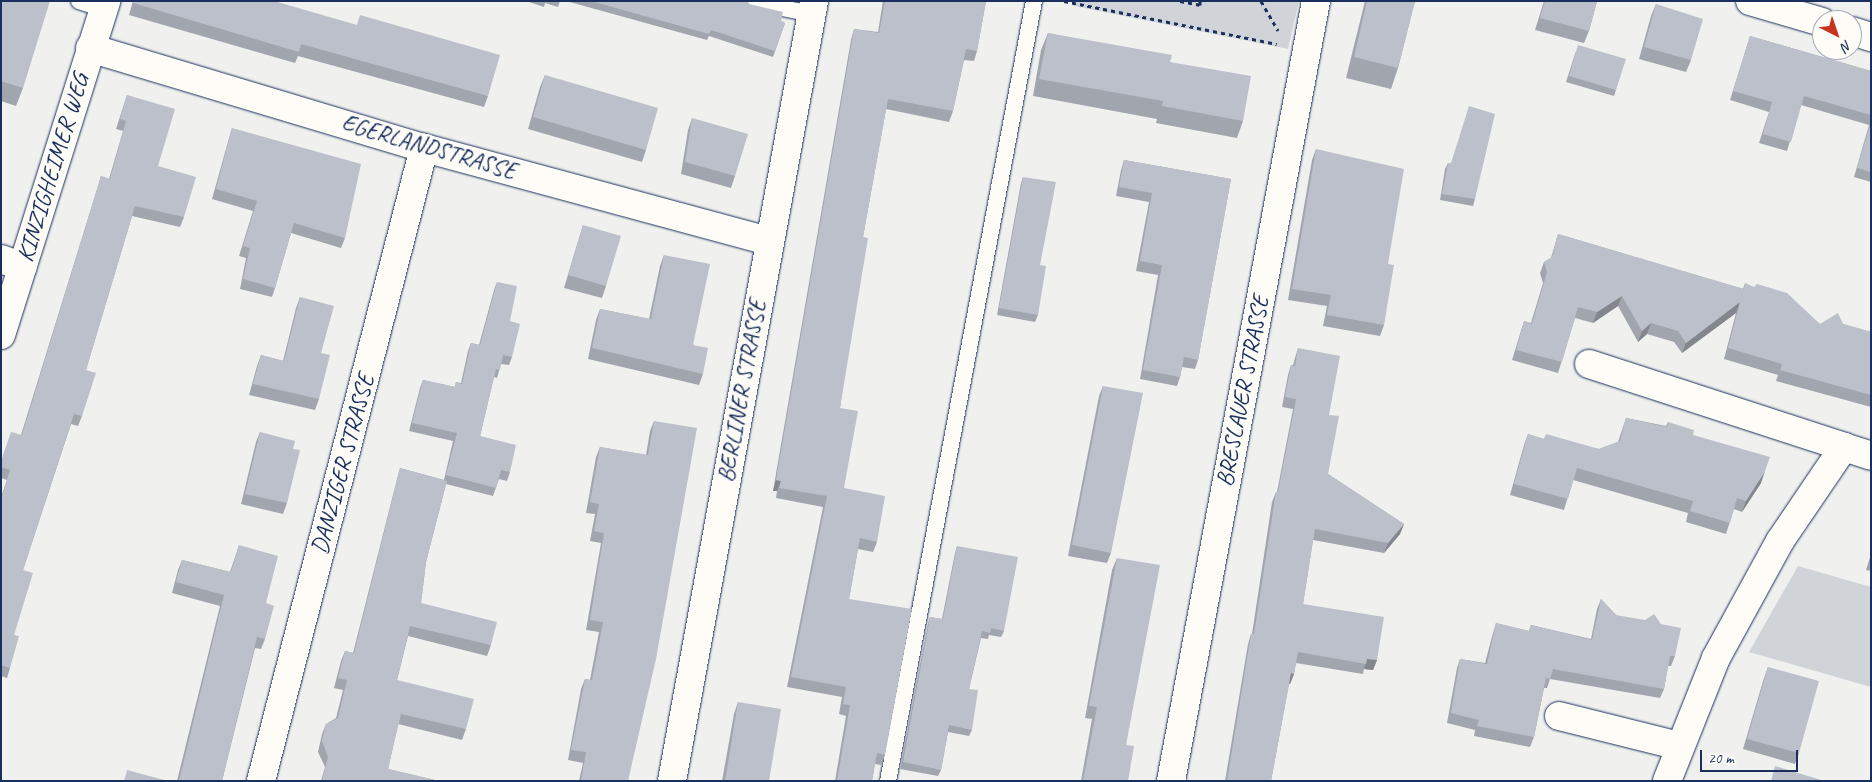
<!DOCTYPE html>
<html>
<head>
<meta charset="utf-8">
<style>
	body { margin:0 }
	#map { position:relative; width:1872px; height:782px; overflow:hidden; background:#f0f0ee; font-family:Caveat,sans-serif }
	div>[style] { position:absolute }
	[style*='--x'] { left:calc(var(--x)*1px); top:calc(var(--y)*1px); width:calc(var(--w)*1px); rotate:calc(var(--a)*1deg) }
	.green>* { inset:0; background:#d0d3d8 }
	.path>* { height:3px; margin-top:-1.5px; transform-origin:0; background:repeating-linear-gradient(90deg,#1b2f5e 0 4px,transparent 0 8px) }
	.roads { filter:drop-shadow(0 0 1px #1b2f5e) drop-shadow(0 0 1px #1b2f5e) }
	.lane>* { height:16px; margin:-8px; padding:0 8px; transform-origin:8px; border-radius:8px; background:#fdfcf7 }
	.street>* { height:28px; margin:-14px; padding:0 14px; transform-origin:14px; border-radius:14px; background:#fdfcf7 }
	.secondary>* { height:28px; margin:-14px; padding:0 14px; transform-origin:14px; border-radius:14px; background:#fdfcf7 }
	.wall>* { inset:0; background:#a1a5ae }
	.shaded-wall>* { inset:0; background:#83868d }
	.building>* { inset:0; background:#bbc0ca }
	span { translate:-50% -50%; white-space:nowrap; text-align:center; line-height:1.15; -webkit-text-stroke:4px #fdfcf7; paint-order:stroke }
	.street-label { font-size:24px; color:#1b2f5e }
	.frame { position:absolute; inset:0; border:2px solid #1b2f5e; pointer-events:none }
	.north { position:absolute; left:1812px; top:10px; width:50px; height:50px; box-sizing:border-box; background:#fdfcf7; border:1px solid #a3aaba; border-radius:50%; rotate:139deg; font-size:14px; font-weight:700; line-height:20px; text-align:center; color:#1b2f5e }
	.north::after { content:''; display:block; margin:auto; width:18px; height:22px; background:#c8321e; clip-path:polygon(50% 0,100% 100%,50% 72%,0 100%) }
	.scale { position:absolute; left:1700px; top:750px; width:98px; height:22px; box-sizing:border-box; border:2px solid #1b2f5e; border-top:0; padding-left:6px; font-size:15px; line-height:18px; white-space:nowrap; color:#1b2f5e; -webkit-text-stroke:4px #fdfcf7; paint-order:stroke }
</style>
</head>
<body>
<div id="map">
	<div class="green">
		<div style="clip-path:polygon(1075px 1px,1299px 1px,1288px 49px,1074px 6px)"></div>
		<div style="clip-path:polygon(1798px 566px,1871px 587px,1871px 687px,1749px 652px)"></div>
	</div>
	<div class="path">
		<div style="--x:1064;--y:1;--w:217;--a:11.4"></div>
		<div style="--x:1180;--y:1;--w:20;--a:11"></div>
		<div style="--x:1200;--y:5;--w:4;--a:-90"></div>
		<div style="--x:1261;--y:1;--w:34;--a:60"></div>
	</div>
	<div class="roads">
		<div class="lane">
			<div style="--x:79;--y:1;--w:25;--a:18"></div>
			<div style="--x:749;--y:1;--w:63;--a:11.8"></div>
			<div style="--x:888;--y:781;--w:794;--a:-79.4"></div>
		</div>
		<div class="street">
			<div style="--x:90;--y:48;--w:349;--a:16.7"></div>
			<div style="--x:424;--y:148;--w:357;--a:15.1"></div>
			<div style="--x:1;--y:259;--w:23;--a:20"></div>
			<div style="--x:1;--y:335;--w:350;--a:-72.5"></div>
			<div style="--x:1589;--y:364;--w:268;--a:18"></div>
			<div style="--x:1559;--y:716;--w:124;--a:14"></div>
			<div style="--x:261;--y:781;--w:654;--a:-75.56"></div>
			<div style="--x:672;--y:781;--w:793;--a:-79.68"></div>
			<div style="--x:1171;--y:781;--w:793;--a:-79.47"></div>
			<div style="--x:1667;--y:781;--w:132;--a:-68.3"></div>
			<div style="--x:1716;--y:658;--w:133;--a:-61.3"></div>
			<div style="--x:1780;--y:541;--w:114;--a:-55.8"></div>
			<div style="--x:1844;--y:447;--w:28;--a:18"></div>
		</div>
		<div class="secondary">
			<div style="--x:1750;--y:1;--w:75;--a:16.3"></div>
			<div style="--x:1852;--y:31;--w:20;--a:18"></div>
		</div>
	</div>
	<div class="wall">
		<div style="clip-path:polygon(1px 1px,23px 88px,16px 106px,1px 101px)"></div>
		<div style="clip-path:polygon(133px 1px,274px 1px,488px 96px,484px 107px,298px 56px,295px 63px,129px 15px)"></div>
		<div style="clip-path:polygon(526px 1px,560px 1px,558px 7px,545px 3px,544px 7px)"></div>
		<div style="clip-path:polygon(566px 1px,747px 1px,749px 4px,785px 23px,773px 57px,709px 36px,707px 40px)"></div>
		<div style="clip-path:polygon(883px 1px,986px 1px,977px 51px,974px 61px,964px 60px,953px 111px,949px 122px,886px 109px,863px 237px,840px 408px,844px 488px,877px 542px,873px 552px,858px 549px,849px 599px,885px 755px,881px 765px,875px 764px,872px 781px,835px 781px,846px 716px,839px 714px,842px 697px,787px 687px,823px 507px,776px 498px,777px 491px,773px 491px,851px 40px,854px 29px,878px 32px)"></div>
		<div style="clip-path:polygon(1365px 1px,1415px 1px,1398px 68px,1391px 89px,1346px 78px)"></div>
		<div style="clip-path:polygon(1544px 1px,1597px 1px,1589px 31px,1584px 43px,1535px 30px)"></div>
		<div style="clip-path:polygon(1656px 4px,1691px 60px,1686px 72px,1639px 59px,1651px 16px)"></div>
		<div style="clip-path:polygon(1048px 33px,1170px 62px,1243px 121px,1237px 138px,1156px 123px,1157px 119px,1033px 96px,1041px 50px)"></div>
		<div style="clip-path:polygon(1750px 36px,1871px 71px,1871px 182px,1854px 177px,1869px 125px,1801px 105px,1787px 151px,1759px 143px,1769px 112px,1730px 100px)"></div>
		<div style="clip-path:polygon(1576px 51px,1616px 90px,1614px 96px,1566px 82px)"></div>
		<div style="clip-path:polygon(545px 75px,646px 150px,642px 162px,528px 129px,540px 87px)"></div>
		<div style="clip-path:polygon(127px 95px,158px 166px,184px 217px,180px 227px,132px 216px,86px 370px,82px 416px,78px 426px,71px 424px,23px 570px,14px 635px,10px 668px,7px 678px,1px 676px,1px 497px,7px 480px,1px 478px,1px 460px,21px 435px,98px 186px,101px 176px,109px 179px,123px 131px,116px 129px)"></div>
		<div style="clip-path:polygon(692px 118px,735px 176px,731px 188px,681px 174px,688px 130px)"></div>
		<div style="clip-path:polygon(232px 128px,345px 238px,341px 248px,291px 233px,275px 288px,272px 297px,240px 289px,246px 258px,239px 256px,253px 211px,212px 199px,229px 138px)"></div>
		<div style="clip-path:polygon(1316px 149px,1388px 264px,1384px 325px,1380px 336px,1323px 326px,1327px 306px,1288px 300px,1312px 160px)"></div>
		<div style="clip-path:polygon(1124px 160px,1231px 179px,1198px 360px,1195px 369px,1182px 367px,1180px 377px,1177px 386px,1140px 379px,1158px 275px,1136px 271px,1149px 202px,1116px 196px,1121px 170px)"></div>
		<div style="clip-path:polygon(1448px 163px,1451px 163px,1475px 199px,1473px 206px,1440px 200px,1445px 169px)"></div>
		<div style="clip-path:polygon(1023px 177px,1040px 265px,1038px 315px,1035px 322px,997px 315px,1021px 183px)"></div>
		<div style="clip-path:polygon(583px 225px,606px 286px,602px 298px,564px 288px,579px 238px)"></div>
		<div style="clip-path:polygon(1558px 234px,1743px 289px,1745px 283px,1820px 324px,1843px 324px,1871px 332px,1871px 407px,1776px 381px,1778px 375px,1724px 359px,1736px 313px,1682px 353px,1674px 342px,1647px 334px,1638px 342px,1618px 306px,1593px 323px,1575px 318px,1558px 373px,1512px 360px,1524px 321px,1531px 323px,1543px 283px,1540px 273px,1544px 262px,1551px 258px)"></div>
		<div style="clip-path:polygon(664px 255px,703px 374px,699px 385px,588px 359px,596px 320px,600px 309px,649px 319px,660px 266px)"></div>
		<div style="clip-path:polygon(497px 282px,510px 321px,512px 357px,509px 365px,501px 364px,497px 378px,494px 377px,480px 436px,510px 472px,507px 481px,499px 479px,493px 496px,446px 484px,426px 562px,421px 603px,491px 645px,487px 656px,408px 636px,397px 680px,466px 729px,462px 740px,398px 724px,388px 769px,439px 781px,321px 781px,325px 767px,318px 752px,322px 734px,326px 724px,336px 718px,343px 690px,334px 688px,341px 661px,345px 651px,353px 653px,397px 479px,400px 468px,444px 480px,453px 441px,409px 431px,420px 388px,423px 380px,455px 387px,456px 382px,461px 383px,468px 351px,471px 343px,479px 345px,494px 290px)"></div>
		<div style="clip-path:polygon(300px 297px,319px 399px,315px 410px,249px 395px,257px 366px,261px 355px,283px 361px,296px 308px)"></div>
		<div style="clip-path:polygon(1298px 348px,1329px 415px,1328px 474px,1404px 524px,1400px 534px,1384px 553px,1313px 540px,1303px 604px,1377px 660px,1373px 670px,1364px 669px,1363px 674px,1296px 663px,1294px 674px,1290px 684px,1289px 684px,1271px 781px,1225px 781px,1248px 644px,1251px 634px,1252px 634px,1272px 502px,1276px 492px,1277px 492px,1293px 409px,1282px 407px,1288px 375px,1291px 365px,1293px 365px,1295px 358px)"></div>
		<div style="clip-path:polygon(1103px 386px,1111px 553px,1107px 563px,1068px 556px,1099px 396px)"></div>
		<div style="clip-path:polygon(1626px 418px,1666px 426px,1668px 422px,1693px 435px,1761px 483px,1742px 512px,1734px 509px,1726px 534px,1686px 522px,1688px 513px,1573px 480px,1564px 510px,1510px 495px,1524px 445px,1528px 434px,1544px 439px,1599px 449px,1618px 442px)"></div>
		<div style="clip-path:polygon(654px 421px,628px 781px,579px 781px,583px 763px,568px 760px,581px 689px,585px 679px,590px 680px,599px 632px,586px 630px,601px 543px,590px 541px,595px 514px,586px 513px,596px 457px,600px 447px,646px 455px,650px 431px)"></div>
		<div style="clip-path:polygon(260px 432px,293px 449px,287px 503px,283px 514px,241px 504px,256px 442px)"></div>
		<div style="clip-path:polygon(239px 545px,266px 603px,265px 639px,261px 649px,255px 648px,222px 781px,177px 781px,220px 606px,172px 593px,178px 570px,182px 560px,230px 572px)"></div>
		<div style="clip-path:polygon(957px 546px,1004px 631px,1001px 637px,989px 635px,988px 639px,981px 638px,969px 689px,972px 730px,969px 736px,948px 732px,941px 770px,938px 776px,900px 769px,928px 623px,930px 617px,942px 619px,955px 553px)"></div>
		<div style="clip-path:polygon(1871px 554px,1871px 571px,1866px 570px)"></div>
		<div style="clip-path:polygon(1117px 558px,1128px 781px,1081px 781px,1092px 719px,1085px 718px,1112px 570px)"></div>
		<div style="clip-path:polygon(1601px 599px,1616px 615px,1675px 656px,1671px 666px,1668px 666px,1664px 689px,1660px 698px,1550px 679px,1547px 688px,1544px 688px,1534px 737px,1530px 747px,1474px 736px,1475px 730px,1447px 723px,1457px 668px,1460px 659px,1485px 663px,1493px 633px,1496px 623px,1529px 631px,1531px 625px,1591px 639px,1597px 609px)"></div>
		<div style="clip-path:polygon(1768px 667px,1799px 753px,1795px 764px,1743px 749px,1764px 678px)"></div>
		<div style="clip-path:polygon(738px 702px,769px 781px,722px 781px,734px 714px)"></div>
	</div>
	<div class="shaded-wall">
		<div style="clip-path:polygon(1622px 296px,1618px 306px,1593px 323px,1597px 312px)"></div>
		<div style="clip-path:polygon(1740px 302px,1736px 313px,1682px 353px,1686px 343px)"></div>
		<div style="clip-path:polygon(1651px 323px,1647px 334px,1638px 342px,1642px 331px)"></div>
		<div style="clip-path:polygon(1765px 471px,1761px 483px,1742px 512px,1746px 501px)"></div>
		<div style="clip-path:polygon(776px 480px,781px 481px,777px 491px,773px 491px)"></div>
		<div style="clip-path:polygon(1404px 524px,1400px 534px,1384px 553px,1388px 543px)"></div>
		<div style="clip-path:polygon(1367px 659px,1377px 660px,1373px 670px,1364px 669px)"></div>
		<div style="clip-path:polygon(1291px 673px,1294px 674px,1290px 684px,1287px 683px)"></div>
	</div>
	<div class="building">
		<div style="clip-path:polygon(1px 1px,50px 1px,23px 88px,1px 81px)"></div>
		<div style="clip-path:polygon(134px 1px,274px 1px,357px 25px,360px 15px,500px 55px,488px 96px,301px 44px,299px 52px,133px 3px)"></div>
		<div style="clip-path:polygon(591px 1px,747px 1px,749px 4px,783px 12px,781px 21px,785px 23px,775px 51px,711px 30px,709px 34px)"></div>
		<div style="clip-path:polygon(885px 1px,986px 1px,977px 51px,966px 49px,953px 111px,888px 99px,863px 237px,868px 238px,840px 408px,858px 411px,844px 488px,885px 496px,877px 542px,860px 538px,849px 599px,912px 609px,885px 755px,877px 753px,872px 781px,837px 781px,850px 705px,843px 704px,846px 687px,791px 677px,827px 496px,779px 488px,781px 481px,776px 480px,854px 29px,879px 33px)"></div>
		<div style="clip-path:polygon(1367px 1px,1415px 1px,1398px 68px,1354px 57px)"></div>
		<div style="clip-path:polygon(1545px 1px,1597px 1px,1589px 31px,1540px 18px)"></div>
		<div style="clip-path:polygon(1656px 4px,1703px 19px,1691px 60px,1644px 47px)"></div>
		<div style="clip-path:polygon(1048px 33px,1172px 55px,1170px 62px,1251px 76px,1243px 121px,1162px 106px,1163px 101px,1039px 79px)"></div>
		<div style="clip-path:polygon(1750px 36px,1871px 71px,1871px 115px,1804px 96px,1791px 142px,1763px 134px,1772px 102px,1733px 91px)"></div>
		<div style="clip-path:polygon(1578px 45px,1626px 59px,1616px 90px,1569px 76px)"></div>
		<div style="clip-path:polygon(545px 75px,658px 108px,646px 150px,533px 117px)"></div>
		<div style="clip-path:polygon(127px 95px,175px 109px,158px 166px,196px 177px,184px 217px,135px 206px,86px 370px,96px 373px,82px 416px,74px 414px,23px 570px,33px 573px,14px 635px,19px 636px,10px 668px,1px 665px,1px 499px,10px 470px,1px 467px,1px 461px,11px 432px,22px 435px,101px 176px,110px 179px,126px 121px,120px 119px)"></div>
		<div style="clip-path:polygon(1469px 106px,1495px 114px,1475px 199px,1442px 194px,1448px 163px,1451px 163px)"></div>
		<div style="clip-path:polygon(692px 118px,748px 134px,735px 176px,685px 162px)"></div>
		<div style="clip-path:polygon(1871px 122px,1871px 172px,1857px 168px)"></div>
		<div style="clip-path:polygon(232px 128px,361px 164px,345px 238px,294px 223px,275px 288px,243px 279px,250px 248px,243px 246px,257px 201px,216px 189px)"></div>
		<div style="clip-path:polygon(1316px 149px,1404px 169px,1388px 264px,1394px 265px,1384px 325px,1327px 315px,1331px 295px,1292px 289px)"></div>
		<div style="clip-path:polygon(1124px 160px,1231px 179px,1198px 360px,1184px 357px,1180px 377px,1143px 370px,1162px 265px,1140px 261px,1152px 193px,1119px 187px)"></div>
		<div style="clip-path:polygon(1023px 177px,1056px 182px,1040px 265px,1046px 266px,1038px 315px,999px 308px)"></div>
		<div style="clip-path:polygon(583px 225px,621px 236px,606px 286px,568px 275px)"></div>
		<div style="clip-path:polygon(1558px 234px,1744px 289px,1745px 283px,1754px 287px,1757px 284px,1787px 293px,1820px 324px,1838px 313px,1843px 324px,1871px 332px,1871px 395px,1780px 370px,1782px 364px,1728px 348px,1740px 302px,1686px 343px,1678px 331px,1651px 323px,1642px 331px,1622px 296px,1597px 312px,1578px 307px,1562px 362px,1516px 350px,1524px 321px,1532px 324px,1547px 272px,1544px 262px,1552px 257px)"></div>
		<div style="clip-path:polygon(664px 255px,710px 264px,693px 345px,708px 348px,703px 374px,592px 348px,600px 309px,651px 319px)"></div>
		<div style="clip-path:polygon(497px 282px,517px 286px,510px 321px,520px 324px,512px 357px,503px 355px,500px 370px,496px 369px,480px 436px,516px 445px,510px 472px,501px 470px,496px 488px,446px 475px,457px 433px,412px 423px,423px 380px,455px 387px,456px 382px,462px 384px,471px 343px,480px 345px)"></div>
		<div style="clip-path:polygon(300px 297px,334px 306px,321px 353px,330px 355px,319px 399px,253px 384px,261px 355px,284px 361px)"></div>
		<div style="clip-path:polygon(1298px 348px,1340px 356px,1329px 415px,1339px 416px,1328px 474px,1404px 524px,1388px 543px,1315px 529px,1303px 604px,1384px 617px,1377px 660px,1367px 659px,1366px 664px,1298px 652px,1294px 674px,1291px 673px,1271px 781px,1227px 781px,1251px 634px,1254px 634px,1276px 492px,1278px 492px,1296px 399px,1285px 397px,1291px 365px,1295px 366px)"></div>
		<div style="clip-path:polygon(1103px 386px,1143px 393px,1111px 553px,1072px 545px)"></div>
		<div style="clip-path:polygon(1626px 418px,1667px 427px,1668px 422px,1694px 430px,1693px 435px,1770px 457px,1765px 471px,1746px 501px,1737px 498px,1730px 523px,1690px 511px,1693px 501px,1577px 468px,1568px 499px,1514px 484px,1528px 434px,1544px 439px,1546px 434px,1599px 449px,1620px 441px)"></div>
		<div style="clip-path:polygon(654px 421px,697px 428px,656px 659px,628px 781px,581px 781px,586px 752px,571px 750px,585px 679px,592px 680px,603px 622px,590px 620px,604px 533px,594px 531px,599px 504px,590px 502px,600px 447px,648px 455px)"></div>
		<div style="clip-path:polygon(260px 432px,295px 441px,293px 449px,300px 450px,287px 503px,245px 494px)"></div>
		<div style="clip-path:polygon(400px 468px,447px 481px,426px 562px,421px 603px,497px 622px,491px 645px,410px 626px,397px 680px,474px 699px,466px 729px,401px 714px,388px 769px,439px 781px,322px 781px,328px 757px,322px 741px,326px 724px,338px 718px,347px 680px,338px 678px,345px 651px,354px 653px)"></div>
		<div style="clip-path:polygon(239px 545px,278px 556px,266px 603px,274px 606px,265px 639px,257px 637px,222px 781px,179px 781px,224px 595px,176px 582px,182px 560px,231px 572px)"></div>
		<div style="clip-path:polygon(957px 546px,1018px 557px,1004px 631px,991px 628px,990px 633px,982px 631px,969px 689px,978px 690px,972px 730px,949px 725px,941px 770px,903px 762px,930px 617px,943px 619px)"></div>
		<div style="clip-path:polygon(1117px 558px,1160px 565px,1126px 745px,1134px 746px,1128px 781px,1083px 781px,1097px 707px,1089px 706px)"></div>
		<div style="clip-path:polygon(1601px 599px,1616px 615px,1645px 620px,1654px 614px,1661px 624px,1681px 628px,1675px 656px,1670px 656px,1664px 689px,1553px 669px,1550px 679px,1546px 678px,1534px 737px,1477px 726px,1479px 720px,1451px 713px,1460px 659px,1487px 664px,1496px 623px,1529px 631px,1531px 625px,1592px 640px)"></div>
		<div style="clip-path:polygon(1768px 667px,1819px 681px,1799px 753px,1747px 739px)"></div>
		<div style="clip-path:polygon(738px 702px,781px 709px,769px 781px,725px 781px)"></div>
		<div style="clip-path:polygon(1775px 766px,1821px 780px,1821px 781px,1771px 781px)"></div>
		<div style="clip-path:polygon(127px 770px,168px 781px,124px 781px)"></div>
	</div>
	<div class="street-label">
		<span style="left:429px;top:147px;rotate:16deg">EGERLANDSTRASSE</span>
		<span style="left:53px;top:168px;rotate:-73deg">KINZIGHEIMER WEG</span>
		<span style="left:742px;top:391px;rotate:-80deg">BERLINER STRASSE</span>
		<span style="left:1243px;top:391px;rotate:-79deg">BRESLAUER STRASSE</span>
		<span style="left:343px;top:464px;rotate:-75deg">DANZIGER STRASSE</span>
	</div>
	<div class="frame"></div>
	<div class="north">N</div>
	<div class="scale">20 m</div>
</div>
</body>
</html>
